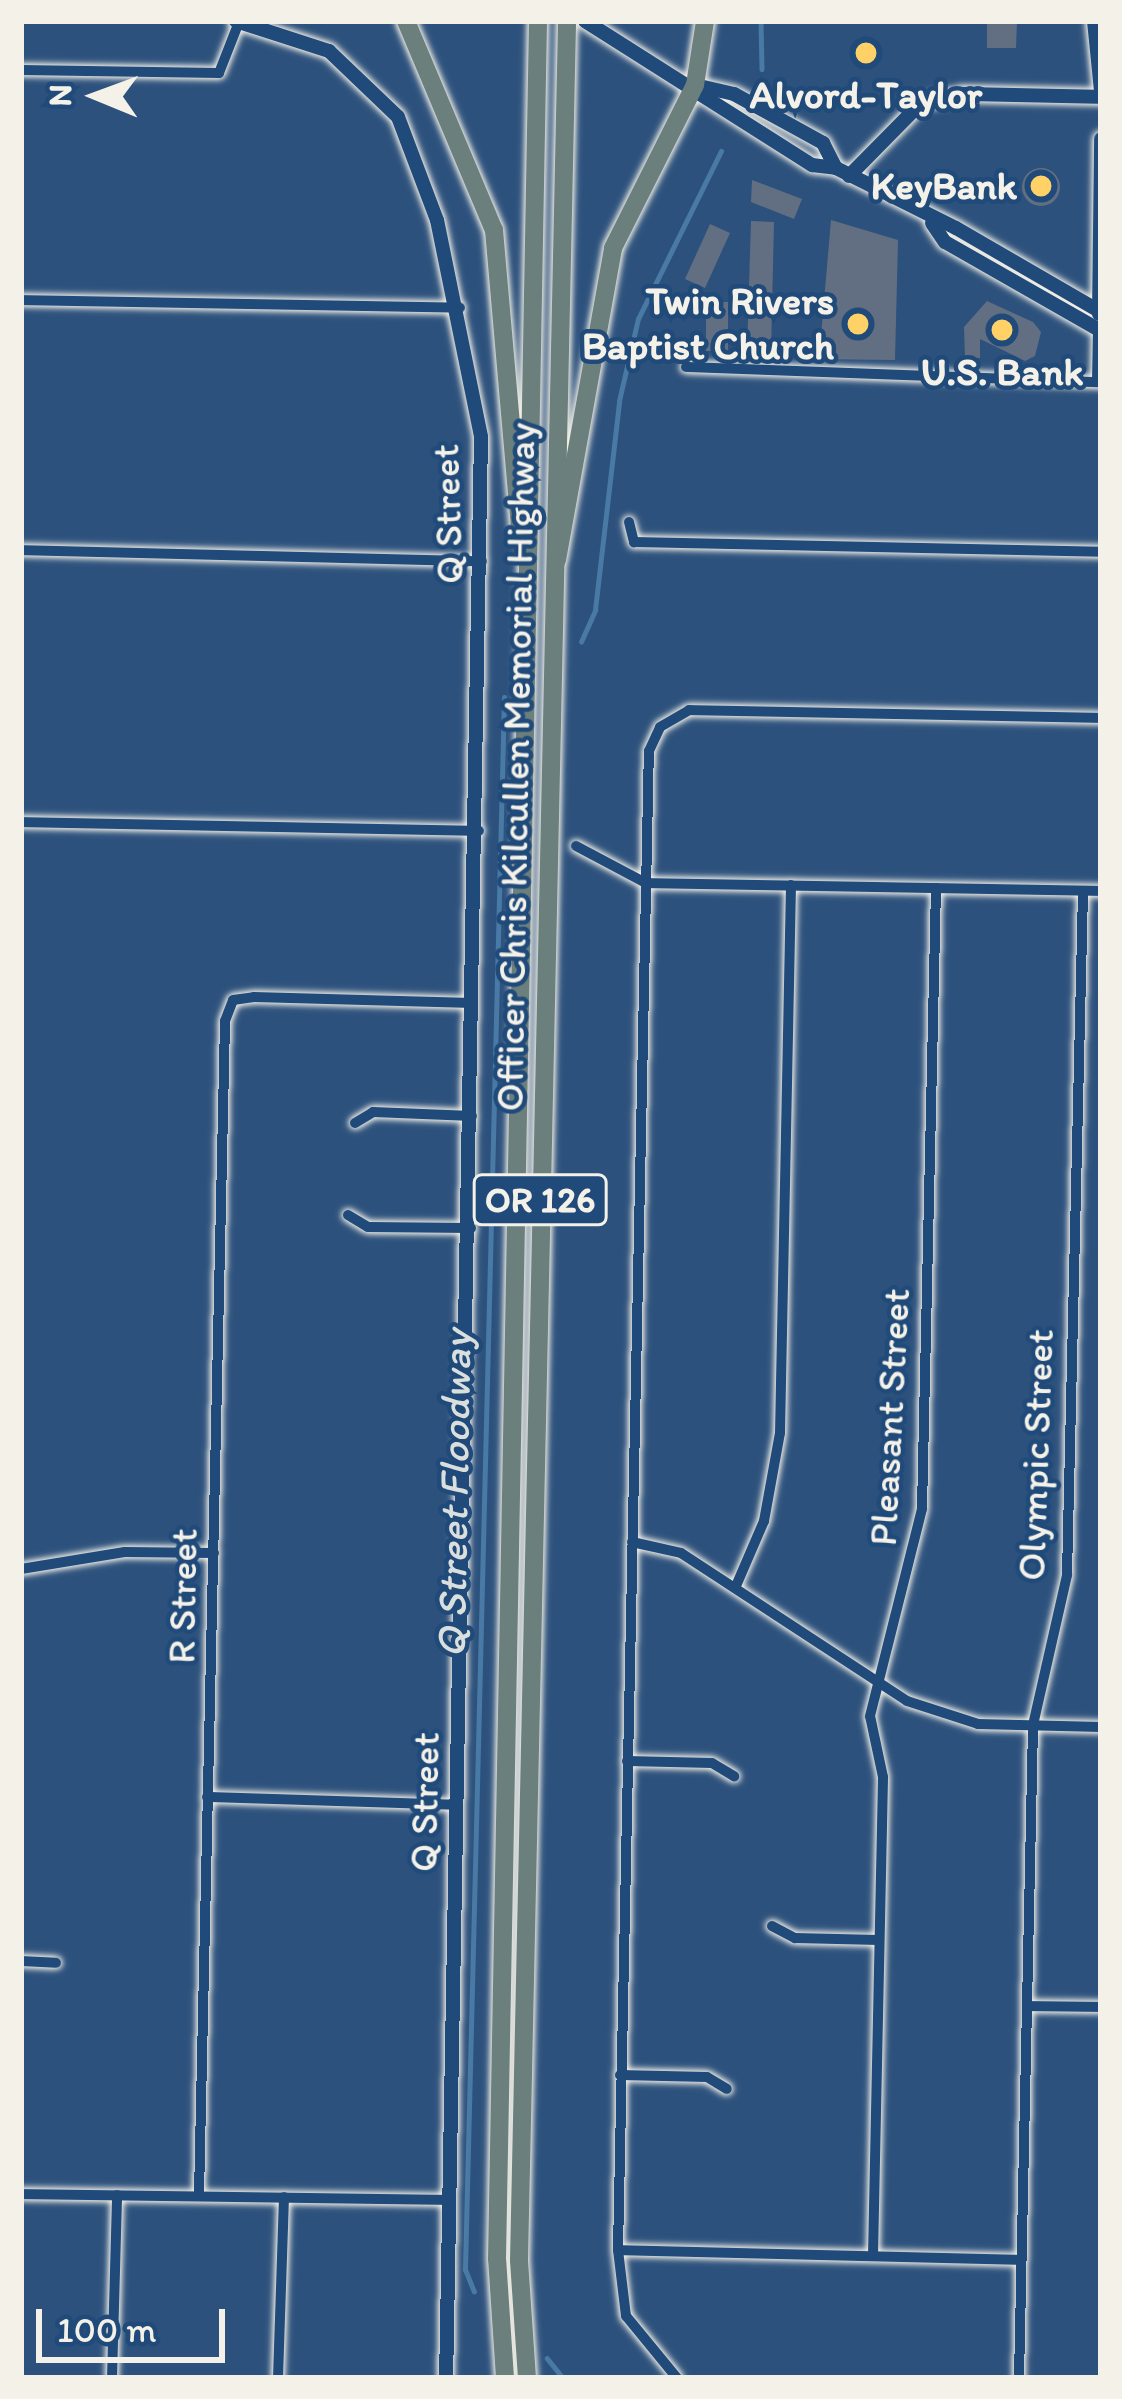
<!DOCTYPE html>
<html>
<head>
<meta charset="utf-8">
<style>
	body { margin:0 }
	#map { position:relative; width:1122px; height:2399px; overflow:hidden; background:#2c517c; font-family:Itim,sans-serif }
	div>[style] { position:absolute }
	[style*='--x'] { left:calc(var(--x)*1px); top:calc(var(--y)*1px); width:calc(var(--w)*1px); rotate:calc(var(--a)*1deg) }
	.stream>* { height:4.5px; margin:-2.25px; padding:0 2.25px; transform-origin:2.25px; border-radius:2.25px; background:#487aa5 }
	.building>* { inset:0; background:#626f82 }
	.round { border-radius:50% }
	.roads { filter:drop-shadow(0 0 3px #f4f1e8) drop-shadow(0 0 3px #f4f1e8) }
	.street>* { height:10px; margin:-5px; padding:0 5px; transform-origin:5px; border-radius:5px; background:#1f4a7a }
	.secondary>* { height:14px; margin:-7px; padding:0 7px; transform-origin:7px; border-radius:7px; background:#1f4a7a }
	.highway>* { height:18px; margin:-9px; padding:0 9px; transform-origin:9px; border-radius:9px; background:#6b7f7c }
	.dots>* { width:33px; height:33px; translate:-50% -50%; box-sizing:border-box; border:6px solid #1f4a7a; border-radius:50% }
	span { translate:-50% -50%; white-space:nowrap; text-align:center; line-height:1.15; -webkit-text-stroke:9px #1f4a7a; paint-order:stroke }
	.shield-label span { padding:3px 9px; background:#1f4a7a; border:3px solid; border-radius:9px; -webkit-text-stroke-width:0 }
	.shield-label { font-size:36px; color:#f4f1e8; font-weight:700 }
	.poi-label { font-size:39px; color:#f4f1e8; font-weight:700 }
	.right { translate:-100% -50%; text-align:right }
	.street-label { font-size:39px; color:#f4f1e8 }
	.water-label { font-size:42px; color:#dadfde; font-style:italic }
	.frame { position:absolute; inset:0; border:24px solid #f4f1e8; pointer-events:none }
	.north { position:absolute; left:36px; top:36px; width:120px; height:120px; -webkit-text-stroke:9px #1f4a7a; paint-order:stroke; rotate:271deg; font-size:33px; font-weight:700; line-height:48px; text-align:center; color:#f4f1e8 }
	.north::after { content:''; display:block; margin:auto; width:42px; height:54px; background:#f4f1e8; clip-path:polygon(50% 0,100% 100%,50% 72%,0 100%) }
	.scale { position:absolute; left:36px; top:2309px; width:189px; height:54px; box-sizing:border-box; border:6px solid #f4f1e8; border-top:0; padding-left:15px; font-size:36px; line-height:42px; white-space:nowrap; color:#f4f1e8; -webkit-text-stroke:9px #1f4a7a; paint-order:stroke }
</style>
</head>
<body>
<div id="map">
	<div class="stream">
		<div style="--x:761;--y:21;--w:48;--a:88.8"></div>
		<div style="--x:581;--y:642;--w:35;--a:-66"></div>
		<div style="--x:595;--y:610;--w:210;--a:-83.4"></div>
		<div style="--x:619;--y:401;--w:84;--a:-77"></div>
		<div style="--x:638;--y:319;--w:187;--a:-63.7"></div>
		<div style="--x:474;--y:2292;--w:24;--a:-112"></div>
		<div style="--x:465;--y:2270;--w:1573;--a:-88.58"></div>
		<div style="--x:547;--y:2358;--w:26;--a:51"></div>
	</div>
	<div class="building">
		<div style="clip-path:polygon(987px 21px,1017px 21px,1016px 48px,987px 48px)"></div>
		<div class="round" style="left:1022px;top:168px;width:38px;height:38px"></div>
		<div style="clip-path:polygon(752px 180px,802px 199px,794px 219px,751px 202px)"></div>
		<div style="clip-path:polygon(831px 220px,898px 240px,895px 360px,819px 359px)"></div>
		<div style="clip-path:polygon(751px 221px,774px 222px,771px 352px,747px 352px)"></div>
		<div style="clip-path:polygon(710px 224px,730px 233px,705px 288px,685px 279px)"></div>
		<div style="clip-path:polygon(987px 301px,1033px 322px,1041px 332px,1035px 356px,1025px 361px,980px 339px,980px 358px,965px 358px,964px 327px)"></div>
		<div style="clip-path:polygon(706px 302px,728px 302px,728px 351px,706px 351px)"></div>
	</div>
	<div class="roads">
		<div class="street">
			<div style="--x:21;--y:70;--w:198;--a:0.9"></div>
			<div style="--x:219;--y:73;--w:55;--a:-68.6"></div>
			<div style="--x:21;--y:300;--w:439;--a:1"></div>
			<div style="--x:686;--y:367;--w:415;--a:2.1"></div>
			<div style="--x:1097;--y:381;--w:52;--a:-88.9"></div>
			<div style="--x:629;--y:522;--w:21;--a:76"></div>
			<div style="--x:634;--y:542;--w:467;--a:1.2"></div>
			<div style="--x:21;--y:550;--w:461;--a:1.4"></div>
			<div style="--x:21;--y:822;--w:458;--a:1.1"></div>
			<div style="--x:576;--y:846;--w:79;--a:27.9"></div>
			<div style="--x:646;--y:883;--w:455;--a:1"></div>
			<div style="--x:355;--y:1123;--w:21;--a:-31"></div>
			<div style="--x:373;--y:1112;--w:99;--a:2.3"></div>
			<div style="--x:348;--y:1215;--w:23;--a:31"></div>
			<div style="--x:368;--y:1227;--w:103;--a:0.6"></div>
			<div style="--x:632;--y:1542;--w:50;--a:12.7"></div>
			<div style="--x:681;--y:1553;--w:270;--a:33.2"></div>
			<div style="--x:907;--y:1701;--w:75;--a:17.9"></div>
			<div style="--x:978;--y:1724;--w:123;--a:1.4"></div>
			<div style="--x:21;--y:1569;--w:105;--a:-9.3"></div>
			<div style="--x:125;--y:1552;--w:89;--a:0.6"></div>
			<div style="--x:736;--y:1586;--w:71;--a:-66.7"></div>
			<div style="--x:764;--y:1521;--w:89;--a:-79.7"></div>
			<div style="--x:780;--y:1433;--w:548;--a:-88.85"></div>
			<div style="--x:627;--y:1761;--w:85;--a:1.3"></div>
			<div style="--x:712;--y:1763;--w:26;--a:31"></div>
			<div style="--x:207;--y:1797;--w:251;--a:1.8"></div>
			<div style="--x:772;--y:1926;--w:26;--a:28"></div>
			<div style="--x:795;--y:1938;--w:84;--a:1.4"></div>
			<div style="--x:21;--y:1961;--w:35;--a:3"></div>
			<div style="--x:1027;--y:2006;--w:74;--a:0.8"></div>
			<div style="--x:620;--y:2075;--w:87;--a:1.3"></div>
			<div style="--x:707;--y:2077;--w:23;--a:31"></div>
			<div style="--x:21;--y:2194;--w:428;--a:0.8"></div>
			<div style="--x:199;--y:2195;--w:1174;--a:-88.73"></div>
			<div style="--x:225;--y:1021;--w:22;--a:-69"></div>
			<div style="--x:233;--y:1000;--w:21;--a:-8"></div>
			<div style="--x:254;--y:997;--w:219;--a:1.6"></div>
			<div style="--x:618;--y:2250;--w:403;--a:1.4"></div>
			<div style="--x:873;--y:2256;--w:479;--a:-88.8"></div>
			<div style="--x:883;--y:1777;--w:62;--a:-102"></div>
			<div style="--x:870;--y:1716;--w:213;--a:-75.9"></div>
			<div style="--x:922;--y:1509;--w:621;--a:-88.71"></div>
			<div style="--x:112;--y:2378;--w:183;--a:-88.4"></div>
			<div style="--x:278;--y:2378;--w:181;--a:-88.1"></div>
			<div style="--x:677;--y:2378;--w:80;--a:-129.4"></div>
			<div style="--x:626;--y:2316;--w:66;--a:-96.9"></div>
			<div style="--x:618;--y:2250;--w:1499;--a:-88.82"></div>
			<div style="--x:649;--y:751;--w:26;--a:-65"></div>
			<div style="--x:660;--y:727;--w:34;--a:-30"></div>
			<div style="--x:689;--y:710;--w:412;--a:1.1"></div>
			<div style="--x:1019;--y:2378;--w:653;--a:-88.77"></div>
			<div style="--x:1033;--y:1725;--w:154;--a:-77.2"></div>
			<div style="--x:1067;--y:1575;--w:684;--a:-88.66"></div>
		</div>
		<div class="secondary">
			<div style="--x:236;--y:21;--w:98;--a:17.9"></div>
			<div style="--x:329;--y:51;--w:95;--a:43.7"></div>
			<div style="--x:398;--y:117;--w:110;--a:69.3"></div>
			<div style="--x:437;--y:220;--w:221;--a:78.5"></div>
			<div style="--x:481;--y:437;--w:1941;--a:91.03"></div>
			<div style="--x:585;--y:21;--w:269;--a:32.4"></div>
			<div style="--x:812;--y:165;--w:24;--a:7"></div>
			<div style="--x:836;--y:168;--w:134;--a:26.6"></div>
			<div style="--x:956;--y:228;--w:168;--a:30.1"></div>
			<div style="--x:1094;--y:21;--w:70;--a:84.3"></div>
			<div style="--x:695;--y:85;--w:40;--a:13"></div>
			<div style="--x:734;--y:94;--w:102;--a:28.8"></div>
			<div style="--x:823;--y:143;--w:28;--a:63"></div>
			<div style="--x:849;--y:176;--w:103;--a:-45.4"></div>
			<div style="--x:921;--y:103;--w:43;--a:-12.1"></div>
			<div style="--x:963;--y:94;--w:138;--a:1.2"></div>
			<div style="--x:932;--y:223;--w:23;--a:56"></div>
			<div style="--x:945;--y:242;--w:180;--a:29.7"></div>
			<div style="--x:1099;--y:314;--w:175;--a:-89.3"></div>
		</div>
		<div class="highway">
			<div style="--x:406;--y:21;--w:227;--a:67.2"></div>
			<div style="--x:494;--y:230;--w:301;--a:85"></div>
			<div style="--x:557;--y:560;--w:317;--a:-79.8"></div>
			<div style="--x:613;--y:248;--w:182;--a:-63.3"></div>
			<div style="--x:695;--y:85;--w:65;--a:-81.1"></div>
			<div style="--x:505;--y:2378;--w:119;--a:-93.8"></div>
			<div style="--x:497;--y:2259;--w:2238;--a:-88.95"></div>
			<div style="--x:527;--y:2378;--w:118;--a:-93.9"></div>
			<div style="--x:519;--y:2260;--w:2240;--a:-88.77"></div>
		</div>
	</div>
	<div class="dots">
		<div style="left:866px;top:53px;background:#ffd166"></div>
		<div style="left:1041px;top:186px;background:#ffd166"></div>
		<div style="left:858px;top:324px;background:#ffd166"></div>
		<div style="left:1002px;top:330px;background:#ffd166"></div>
	</div>
	<div class="shield-label">
		<span style="left:540px;top:1200px">OR 126</span>
	</div>
	<div class="poi-label">
		<span style="left:866px;top:95px">Alvord-Taylor</span>
		<span class="right" style="left:1017px;top:186px">KeyBank</span>
		<span class="right" style="left:834px;top:324px">Twin Rivers<br>Baptist Church</span>
		<span style="left:1002px;top:372px">U.S. Bank</span>
	</div>
	<div class="street-label">
		<span style="left:448px;top:514px;rotate:-92deg">Q Street</span>
		<span style="left:516px;top:767px;rotate:-89deg">Officer Chris Kilcullen Memorial Highway</span>
		<span style="left:890px;top:1417px;rotate:-87deg">Pleasant Street</span>
		<span style="left:1036px;top:1455px;rotate:-88deg">Olympic Street</span>
		<span style="left:183px;top:1596px;rotate:-89deg">R Street</span>
		<span style="left:425px;top:1802px;rotate:-89deg">Q Street</span>
	</div>
	<div class="water-label">
		<span style="left:454px;top:1494px;rotate:-89deg">Q Street Floodway</span>
	</div>
	<div class="frame"></div>
	<div class="north">N</div>
	<div class="scale">100 m</div>
</div>
</body>
</html>
